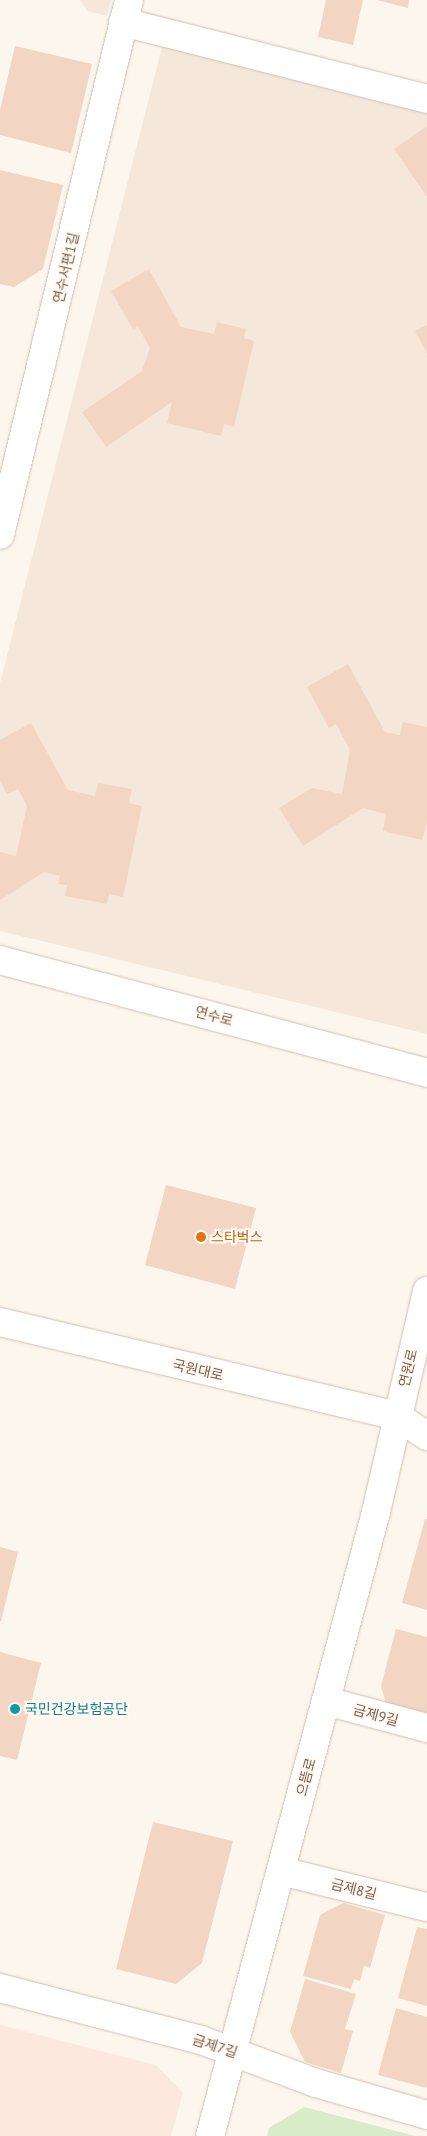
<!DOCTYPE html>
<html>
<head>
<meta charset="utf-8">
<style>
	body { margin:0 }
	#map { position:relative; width:427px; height:2136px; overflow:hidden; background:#fdf6ec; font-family:"PT Sans","Noto Sans KR",sans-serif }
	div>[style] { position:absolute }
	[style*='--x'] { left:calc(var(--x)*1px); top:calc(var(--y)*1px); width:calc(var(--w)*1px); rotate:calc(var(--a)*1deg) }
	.residential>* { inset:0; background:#f5e8da }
	.commercial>* { inset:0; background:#fde8e0 }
	.green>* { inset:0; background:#d8ecc9 }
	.building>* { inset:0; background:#f3d5c3 }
	.roads { filter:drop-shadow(0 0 1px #d1beb0) drop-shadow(0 0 1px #d1beb0) }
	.minor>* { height:28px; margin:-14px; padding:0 14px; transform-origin:14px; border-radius:14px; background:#fff }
	.dots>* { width:14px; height:14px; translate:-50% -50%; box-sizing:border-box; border:2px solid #fffaf3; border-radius:50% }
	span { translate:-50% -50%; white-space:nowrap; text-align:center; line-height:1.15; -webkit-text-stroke:4.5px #fffaf3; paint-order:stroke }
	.street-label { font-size:14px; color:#7a5c4d }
	.food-label { font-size:14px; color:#c56008 }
	.left { translate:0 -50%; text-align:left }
	.culture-label { font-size:14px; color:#0d838f }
</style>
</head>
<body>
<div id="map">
	<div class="residential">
		<div style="clip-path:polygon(80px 0,111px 0,107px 16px,87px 11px)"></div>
		<div style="clip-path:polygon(163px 43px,427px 108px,427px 1034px,0 931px,0 683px)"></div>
	</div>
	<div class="commercial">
		<div style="clip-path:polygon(0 2025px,156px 2065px,183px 2093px,171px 2136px,0 2136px)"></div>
	</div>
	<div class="green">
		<div style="clip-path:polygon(304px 2107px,415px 2136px,267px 2136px,269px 2128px)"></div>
	</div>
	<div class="building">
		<div style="clip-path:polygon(326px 0,363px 0,353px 45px,318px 37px)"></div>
		<div style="clip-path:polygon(377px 0,409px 0,408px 8px)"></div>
		<div style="clip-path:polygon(15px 46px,92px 64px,71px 153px,0 135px,0 110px)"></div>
		<div style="clip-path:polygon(427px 126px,427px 197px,394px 149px)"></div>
		<div style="clip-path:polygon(0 170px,63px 185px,43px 269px,14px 287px,0 284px)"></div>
		<div style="clip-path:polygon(149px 269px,181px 327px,214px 334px,217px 322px,246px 329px,244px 338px,254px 341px,234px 427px,224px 424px,221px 436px,167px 423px,172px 402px,106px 447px,82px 412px,142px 371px,150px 348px,138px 327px,133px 329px,111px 291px)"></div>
		<div style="clip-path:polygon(427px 325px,427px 353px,415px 331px)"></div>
		<div style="clip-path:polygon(348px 664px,385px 732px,400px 735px,403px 722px,427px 727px,427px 822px,422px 840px,383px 831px,386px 814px,363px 808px,303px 846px,279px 808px,312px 788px,342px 794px,350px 750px,336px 724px,329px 728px,307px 687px)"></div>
		<div style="clip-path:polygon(31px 723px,68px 790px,95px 796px,98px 783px,132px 789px,129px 803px,142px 806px,123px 897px,109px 894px,107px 904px,65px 896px,67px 885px,58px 884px,60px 876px,44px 872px,0 900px,0 852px,16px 856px,27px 806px,18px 789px,7px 794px,0 781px,0 740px)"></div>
		<div style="clip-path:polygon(166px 1185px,256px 1208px,235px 1289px,145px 1265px)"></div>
		<div style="clip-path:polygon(425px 1519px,427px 1519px,427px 1610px,402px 1603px)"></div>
		<div style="clip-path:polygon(0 1547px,18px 1552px,1px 1621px,0 1621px)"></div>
		<div style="clip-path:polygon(396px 1629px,427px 1637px,427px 1717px,387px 1707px,381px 1686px)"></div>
		<div style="clip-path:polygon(0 1652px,41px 1663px,17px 1760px,0 1756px)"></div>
		<div style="clip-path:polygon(153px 1822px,233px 1841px,202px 1963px,176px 1984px,116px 1969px)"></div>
		<div style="clip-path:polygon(343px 1903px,385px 1915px,370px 1968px,364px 1966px,360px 1981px,354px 1979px,351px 1989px,303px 1976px,320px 1915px)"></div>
		<div style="clip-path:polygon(417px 1927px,427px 1929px,427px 2006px,398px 1998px)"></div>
		<div style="clip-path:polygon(305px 1979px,356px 1994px,345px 2029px,353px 2031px,341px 2073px,305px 2062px,290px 2032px)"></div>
		<div style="clip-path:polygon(396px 2008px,427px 2017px,427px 2088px,378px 2075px)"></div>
	</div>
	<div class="roads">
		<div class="minor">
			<div style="--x:123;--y:22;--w:314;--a:14.2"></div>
			<div style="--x:0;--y:535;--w:550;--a:-76.44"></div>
			<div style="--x:0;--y:960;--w:442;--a:14.8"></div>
			<div style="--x:0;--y:1322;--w:408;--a:13.3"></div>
			<div style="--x:397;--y:1416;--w:36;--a:34"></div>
			<div style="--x:326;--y:1701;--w:105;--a:15"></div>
			<div style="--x:281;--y:1871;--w:150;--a:13.9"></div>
			<div style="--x:0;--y:1988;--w:208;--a:14.5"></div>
			<div style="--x:201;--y:2040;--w:123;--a:20.5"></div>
			<div style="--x:316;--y:2083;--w:116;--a:16.1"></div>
			<div style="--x:210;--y:2136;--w:646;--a:-75.1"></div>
			<div style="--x:376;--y:1512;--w:227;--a:-77"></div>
		</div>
	</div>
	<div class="dots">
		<div style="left:201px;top:1237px;background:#e8710a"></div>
		<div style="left:15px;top:1709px;background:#0f9aa8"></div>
	</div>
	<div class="street-label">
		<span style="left:66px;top:268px;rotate:-77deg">연수서편1길</span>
		<span style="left:214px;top:1016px;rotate:15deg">연수로</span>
		<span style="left:408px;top:1368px;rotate:-76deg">연원로</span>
		<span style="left:198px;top:1370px;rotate:13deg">국원대로</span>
		<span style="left:376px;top:1715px;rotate:15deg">금제9길</span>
		<span style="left:306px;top:1777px;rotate:-75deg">으뜸로</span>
		<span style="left:354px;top:1889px;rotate:14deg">금제8길</span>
		<span style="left:215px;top:2046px;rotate:18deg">금제7길</span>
	</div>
	<div class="food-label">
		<span class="left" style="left:211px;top:1237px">스타벅스</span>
	</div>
	<div class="culture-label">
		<span class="left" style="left:25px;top:1709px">국민건강보험공단</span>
	</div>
</div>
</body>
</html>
